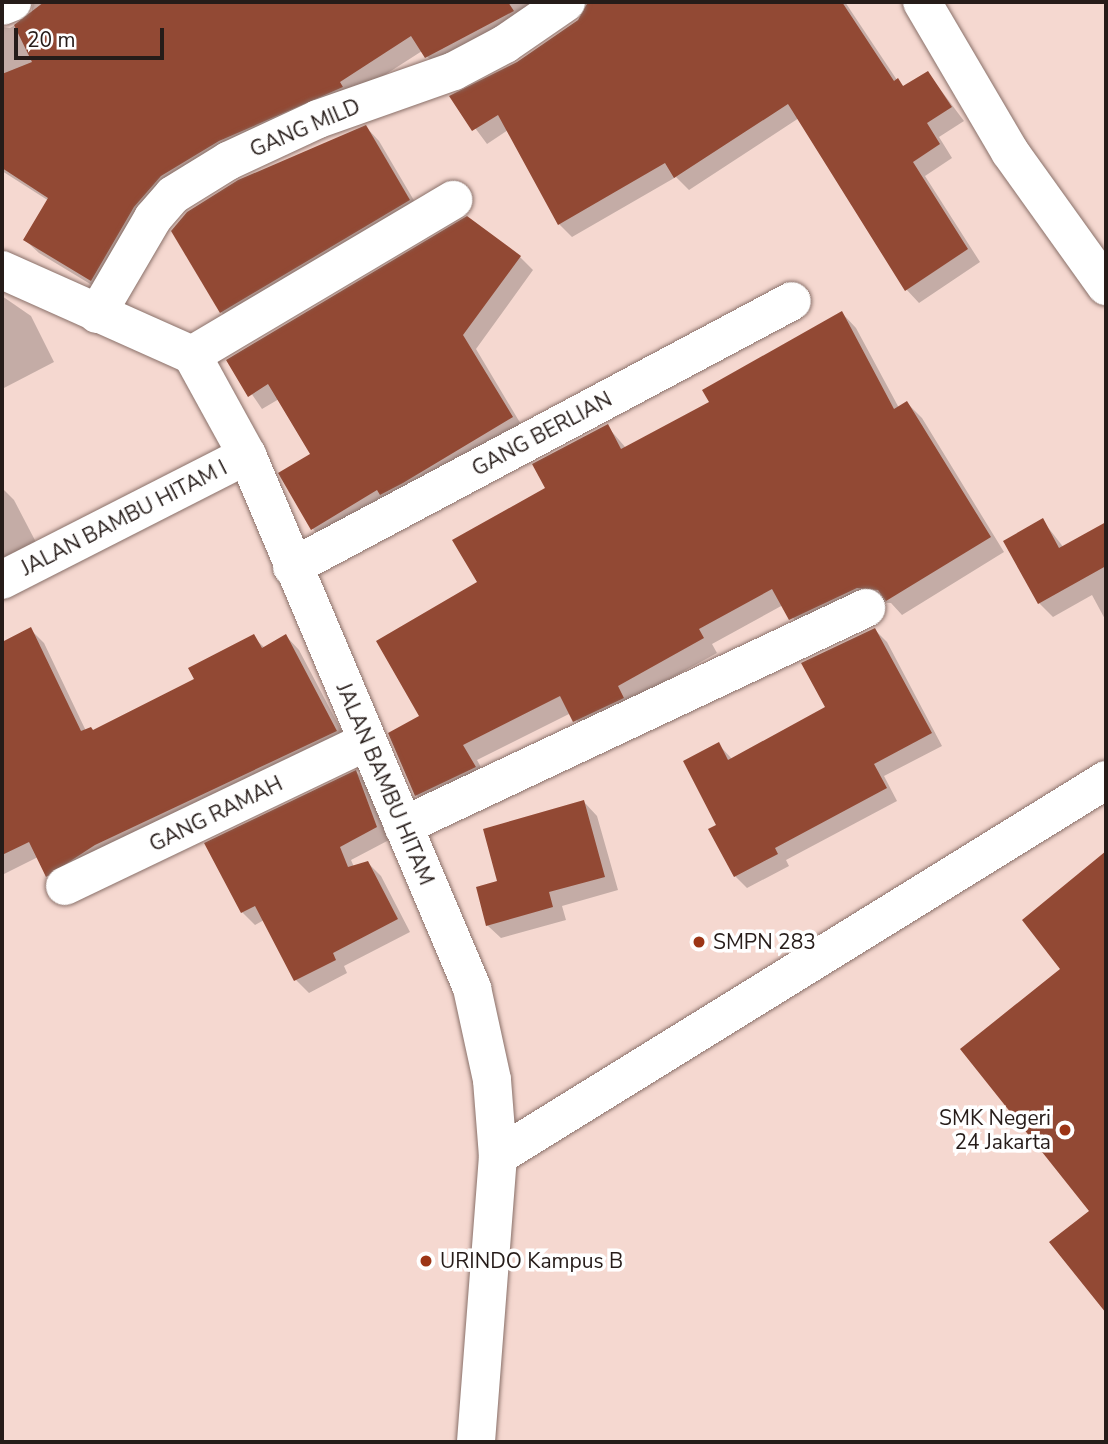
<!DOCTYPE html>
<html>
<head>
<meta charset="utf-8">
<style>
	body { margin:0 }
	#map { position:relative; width:1108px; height:1444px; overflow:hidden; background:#f5d8d0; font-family:"Nunito Sans",sans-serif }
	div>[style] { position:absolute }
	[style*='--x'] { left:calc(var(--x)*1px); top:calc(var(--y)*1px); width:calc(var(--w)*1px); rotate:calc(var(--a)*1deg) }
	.shadow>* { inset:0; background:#0003 }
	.building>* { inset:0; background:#924934 }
	.roads { filter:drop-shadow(0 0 2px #897069) drop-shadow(0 0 2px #897069) }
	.street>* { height:38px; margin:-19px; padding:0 19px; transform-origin:19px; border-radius:19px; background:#fff }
	.dots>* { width:19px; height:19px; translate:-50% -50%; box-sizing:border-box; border:4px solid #fff; border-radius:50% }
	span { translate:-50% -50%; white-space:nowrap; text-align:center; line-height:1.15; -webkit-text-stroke:7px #fff; paint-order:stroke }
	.street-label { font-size:21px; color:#261c19 }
	.poi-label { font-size:21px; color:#261c19 }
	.left { translate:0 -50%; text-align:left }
	.right { translate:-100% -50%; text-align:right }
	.frame { position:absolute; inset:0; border:4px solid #261c19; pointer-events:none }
	.scale { position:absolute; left:14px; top:28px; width:150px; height:32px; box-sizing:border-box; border:4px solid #261c19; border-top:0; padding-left:9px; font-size:21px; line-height:24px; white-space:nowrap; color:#261c19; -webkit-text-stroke:5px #fff; paint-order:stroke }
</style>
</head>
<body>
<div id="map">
	<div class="shadow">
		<div style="clip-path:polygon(33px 2px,560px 2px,440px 70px,422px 51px,352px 96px,230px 155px,105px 293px,39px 253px,25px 240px,49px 201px,2px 171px,2px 27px,10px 28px,31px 16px)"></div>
		<div style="clip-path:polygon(589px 2px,845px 2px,897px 80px,905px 88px,928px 73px,964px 121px,939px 137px,952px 158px,925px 176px,980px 262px,919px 303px,906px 289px,799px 118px,689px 190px,676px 177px,572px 237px,559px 224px,508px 130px,487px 144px,452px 97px,516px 65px,580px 21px)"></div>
		<div style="clip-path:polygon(366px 127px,379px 141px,422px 214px,234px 325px,221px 312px)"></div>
		<div style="clip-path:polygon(520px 257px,533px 270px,476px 349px,525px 431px,326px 542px,313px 529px,312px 455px,279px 399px,262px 409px,229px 361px)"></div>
		<div style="clip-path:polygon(2px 296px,31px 316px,54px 362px,2px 389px)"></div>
		<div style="clip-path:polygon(842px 313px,856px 328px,899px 408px,907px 403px,922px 418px,1004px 552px,902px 615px,891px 603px,873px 602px,805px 633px,783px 605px,712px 644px,717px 653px,631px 700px,589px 735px,571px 713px,477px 760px,489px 782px,431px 810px,416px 795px,421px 717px,479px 583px,547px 489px,607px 426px,626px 448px,711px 402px)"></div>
		<div style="clip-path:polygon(2px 488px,14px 500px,39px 548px,2px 567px)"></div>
		<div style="clip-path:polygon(1043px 521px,1064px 548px,1106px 524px,1106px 621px,1092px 595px,1053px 617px,1039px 603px,1006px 542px)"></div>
		<div style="clip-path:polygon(31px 630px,44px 643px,86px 731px,93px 732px,196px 679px,253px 637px,265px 648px,286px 636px,299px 650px,349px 745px,60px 889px,38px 857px,2px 875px,2px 644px)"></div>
		<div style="clip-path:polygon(875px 630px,887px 642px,942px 746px,884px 776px,897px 801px,786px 860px,789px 866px,747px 888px,735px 876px,710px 830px,719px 825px,718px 744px,732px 759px,827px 708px)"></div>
		<div style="clip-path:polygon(356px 772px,369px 785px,389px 840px,351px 860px,354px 867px,368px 863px,381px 876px,410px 932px,344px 966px,347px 973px,309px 993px,296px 980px,264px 920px,255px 925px,242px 912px)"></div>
		<div style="clip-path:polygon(584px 802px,597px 816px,618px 890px,562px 906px,566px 920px,501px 938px,487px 925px)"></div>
		<div style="clip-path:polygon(1106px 854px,1106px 1311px,1052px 1242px,1091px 1211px,1063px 969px,1024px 920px)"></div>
	</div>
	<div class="building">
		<div style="clip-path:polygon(44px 2px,508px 2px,514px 11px,425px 58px,411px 36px,340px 82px,343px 87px,219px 141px,161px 176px,134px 207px,91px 281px,23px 240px,48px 198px,2px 168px,2px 74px,32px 62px,14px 25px)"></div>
		<div style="clip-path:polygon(588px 2px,842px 2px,894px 81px,898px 78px,903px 86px,928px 71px,952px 107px,927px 123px,940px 144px,913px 162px,968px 249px,905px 291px,788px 104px,674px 178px,665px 163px,558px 225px,498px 115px,472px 131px,449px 96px,517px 62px,578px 20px)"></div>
		<div style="clip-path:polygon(366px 125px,410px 200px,220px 313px,171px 231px,187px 212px,238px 180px)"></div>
		<div style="clip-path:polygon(467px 216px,521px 256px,463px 335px,513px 417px,403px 483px,380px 495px,377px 490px,311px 530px,278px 473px,310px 454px,268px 384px,248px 397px,226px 360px)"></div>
		<div style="clip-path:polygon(842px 311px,894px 409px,907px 401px,991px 537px,886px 601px,878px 590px,857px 588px,789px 620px,772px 589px,699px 629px,704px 638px,618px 686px,624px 698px,573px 722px,560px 696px,463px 745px,476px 767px,415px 796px,388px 733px,419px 716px,376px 641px,477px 582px,452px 540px,545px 488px,532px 464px,608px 424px,621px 449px,709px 402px,702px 390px)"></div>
		<div style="clip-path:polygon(1043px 518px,1059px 548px,1106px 522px,1106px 566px,1038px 604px,1003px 541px)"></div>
		<div style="clip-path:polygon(31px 627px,81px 731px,91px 727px,93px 730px,194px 679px,188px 668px,254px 634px,262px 648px,286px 634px,337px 731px,95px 845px,46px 877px,29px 842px,2px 855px,2px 642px)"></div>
		<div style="clip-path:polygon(875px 628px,932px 733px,874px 764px,887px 788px,775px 848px,778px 854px,734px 877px,708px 829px,716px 825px,683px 761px,719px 742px,728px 760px,825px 707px,801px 663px)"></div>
		<div style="clip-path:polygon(356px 770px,377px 827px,340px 847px,348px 867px,368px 861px,398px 919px,333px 953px,336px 960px,294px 981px,255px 906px,241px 913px,204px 843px)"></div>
		<div style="clip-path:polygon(584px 800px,605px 877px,549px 892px,553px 907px,486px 926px,476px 887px,497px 881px,483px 829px)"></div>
		<div style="clip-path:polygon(1106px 851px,1106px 1313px,1049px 1242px,1089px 1211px,960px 1049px,1060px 969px,1022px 920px)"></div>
	</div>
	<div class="roads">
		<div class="street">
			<div style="--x:922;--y:2;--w:174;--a:59.6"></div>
			<div style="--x:1010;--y:152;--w:165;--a:54.4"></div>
			<div style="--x:2;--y:6;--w:11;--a:-22"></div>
			<div style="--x:2;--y:270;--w:208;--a:24.1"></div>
			<div style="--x:192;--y:355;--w:114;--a:61.2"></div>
			<div style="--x:247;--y:455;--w:579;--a:67.11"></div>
			<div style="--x:472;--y:988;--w:94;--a:77.7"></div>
			<div style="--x:492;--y:1080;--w:76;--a:85.5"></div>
			<div style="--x:498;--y:1156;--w:287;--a:94.4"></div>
			<div style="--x:97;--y:314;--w:111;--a:-59.7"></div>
			<div style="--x:153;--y:218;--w:30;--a:-49"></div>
			<div style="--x:173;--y:195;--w:65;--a:-31.7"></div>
			<div style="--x:228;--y:161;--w:99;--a:-25"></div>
			<div style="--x:318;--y:119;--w:144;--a:-19.4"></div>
			<div style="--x:454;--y:71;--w:58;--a:-27.9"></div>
			<div style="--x:505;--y:44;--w:74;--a:-34.5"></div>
			<div style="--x:192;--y:355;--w:304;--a:-30.7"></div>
			<div style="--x:292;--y:567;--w:566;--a:-28.01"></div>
			<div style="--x:2;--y:580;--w:275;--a:-27"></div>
			<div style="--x:403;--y:826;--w:512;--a:-25.21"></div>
			<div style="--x:65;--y:886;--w:335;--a:-25.6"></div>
			<div style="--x:498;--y:1156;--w:715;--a:-31.73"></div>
		</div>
	</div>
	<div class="dots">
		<div style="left:699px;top:942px;background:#9c3516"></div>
		<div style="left:1065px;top:1130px;background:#9c3516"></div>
		<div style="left:426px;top:1261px;background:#9c3516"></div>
	</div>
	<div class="street-label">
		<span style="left:305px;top:128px;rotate:-23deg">GANG MILD</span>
		<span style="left:542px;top:434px;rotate:-28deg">GANG BERLIAN</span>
		<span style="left:124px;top:518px;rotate:-27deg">JALAN BAMBU HITAM I</span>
		<span style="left:385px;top:784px;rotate:67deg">JALAN BAMBU HITAM</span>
		<span style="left:216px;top:814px;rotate:-26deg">GANG RAMAH</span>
	</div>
	<div class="poi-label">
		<span class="left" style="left:713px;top:942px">SMPN 283</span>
		<span class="right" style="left:1051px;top:1130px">SMK Negeri<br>24 Jakarta</span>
		<span class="left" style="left:440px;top:1261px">URINDO Kampus B</span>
	</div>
	<div class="frame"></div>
	<div class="scale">20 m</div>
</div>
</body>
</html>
